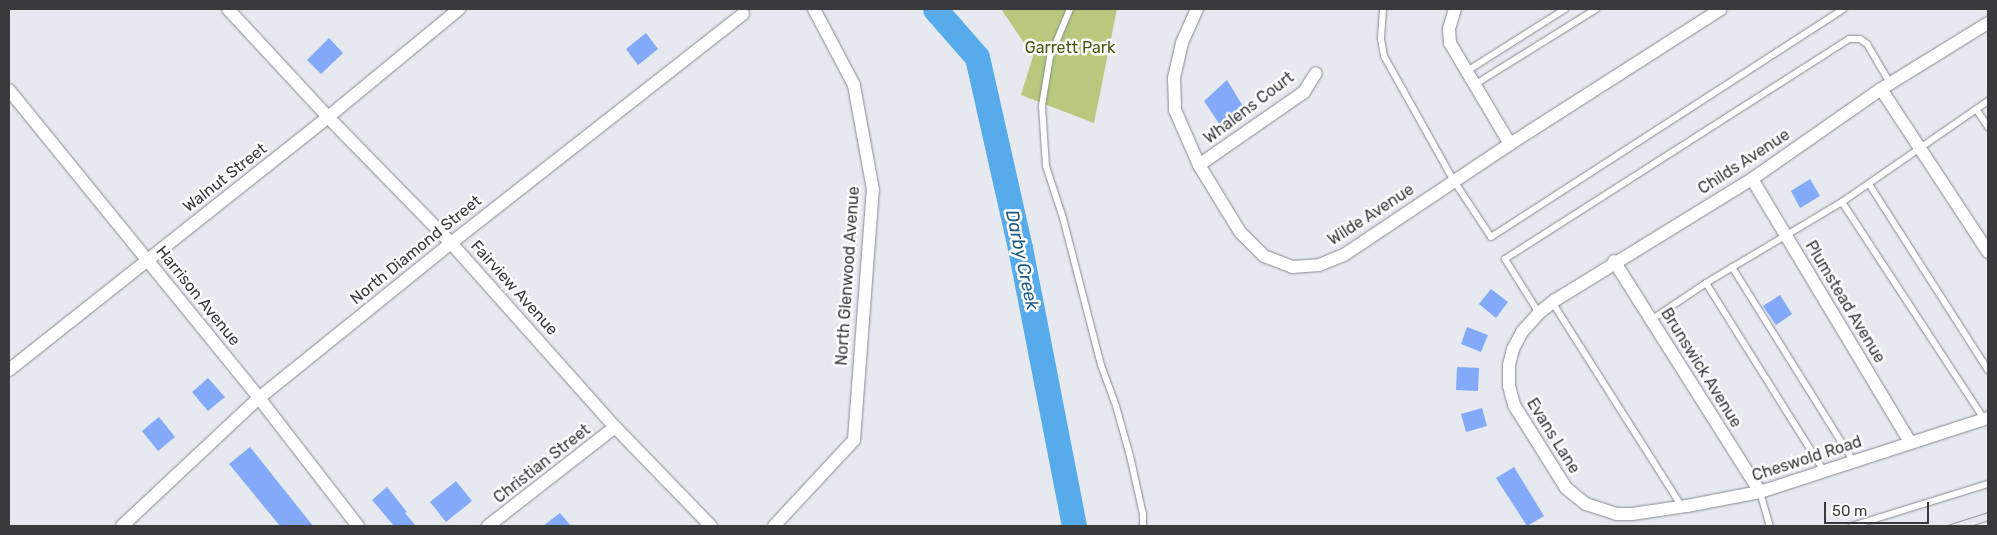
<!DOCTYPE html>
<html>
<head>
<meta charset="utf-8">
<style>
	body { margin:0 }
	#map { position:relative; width:1997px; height:535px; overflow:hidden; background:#e6e9f0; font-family:Rubik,sans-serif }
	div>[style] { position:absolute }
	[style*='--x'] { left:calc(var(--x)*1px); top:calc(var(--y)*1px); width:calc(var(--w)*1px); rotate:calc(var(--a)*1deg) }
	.green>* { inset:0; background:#b7c97c }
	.river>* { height:25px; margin:-12.5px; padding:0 12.5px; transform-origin:12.5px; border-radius:12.5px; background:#57abeb }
	.building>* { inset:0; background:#83a9f9 }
	.roads { filter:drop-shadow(0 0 1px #878a90) drop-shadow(0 0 1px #878a90) }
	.lane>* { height:6px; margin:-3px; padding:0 3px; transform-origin:3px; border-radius:3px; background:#fff }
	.street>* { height:12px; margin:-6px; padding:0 6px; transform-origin:6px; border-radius:6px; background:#fff }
	.tram>* { height:1px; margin:-0.5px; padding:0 0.5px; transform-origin:0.5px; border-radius:0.5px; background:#97999e }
	span { translate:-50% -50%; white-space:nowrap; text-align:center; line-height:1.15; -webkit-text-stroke:5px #fff; paint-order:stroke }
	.park-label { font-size:16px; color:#48550e }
	.street-label { font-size:16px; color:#383a3c }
	.water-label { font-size:18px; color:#1e5a84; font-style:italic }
	.frame { position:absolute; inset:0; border:10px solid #383a3c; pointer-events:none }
	.scale { position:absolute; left:1824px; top:502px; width:105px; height:22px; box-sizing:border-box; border:2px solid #383a3c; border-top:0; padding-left:6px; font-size:15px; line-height:18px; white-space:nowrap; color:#383a3c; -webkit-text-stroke:4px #fff; paint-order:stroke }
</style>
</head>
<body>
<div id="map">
	<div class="green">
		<div style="clip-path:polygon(1001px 9px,1117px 9px,1094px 123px,1021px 95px,1033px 56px)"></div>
	</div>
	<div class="river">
		<div style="--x:935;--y:9;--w:64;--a:48.8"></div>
		<div style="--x:977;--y:57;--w:196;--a:77.3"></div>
		<div style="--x:1020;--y:248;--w:283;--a:79"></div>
	</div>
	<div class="building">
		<div style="clip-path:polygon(646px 33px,658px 49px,638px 65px,626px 49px)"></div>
		<div style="clip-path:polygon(329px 38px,343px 53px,321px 74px,307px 60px)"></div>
		<div style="clip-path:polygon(1227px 80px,1244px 108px,1222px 128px,1204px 101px)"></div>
		<div style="clip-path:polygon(1810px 179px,1820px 196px,1800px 208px,1791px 191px)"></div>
		<div style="clip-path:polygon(1491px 289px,1508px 302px,1496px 318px,1479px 304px)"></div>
		<div style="clip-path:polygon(1780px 295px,1792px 314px,1776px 325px,1763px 306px)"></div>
		<div style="clip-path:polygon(1467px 327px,1488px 335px,1481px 352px,1461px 344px)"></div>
		<div style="clip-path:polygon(1457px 367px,1479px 368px,1478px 391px,1456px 390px)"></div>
		<div style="clip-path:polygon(208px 378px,225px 397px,208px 411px,192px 392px)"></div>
		<div style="clip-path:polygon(1482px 408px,1487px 426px,1466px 432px,1461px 414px)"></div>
		<div style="clip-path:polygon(159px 417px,175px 437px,158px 451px,142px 431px)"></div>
		<div style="clip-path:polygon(250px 447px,266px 467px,313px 526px,280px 526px,229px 464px)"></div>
		<div style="clip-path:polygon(1514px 467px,1544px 516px,1527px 526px,1496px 478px)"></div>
		<div style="clip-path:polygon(456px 481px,472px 501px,446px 522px,430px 502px)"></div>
		<div style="clip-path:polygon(387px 487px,407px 512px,405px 513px,416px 526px,394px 526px,372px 500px)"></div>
		<div style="clip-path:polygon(560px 513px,571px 526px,543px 526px)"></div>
	</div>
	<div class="roads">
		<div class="lane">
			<div style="--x:1070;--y:9;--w:52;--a:112.6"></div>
			<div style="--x:1050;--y:57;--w:50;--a:99.3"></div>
			<div style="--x:1042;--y:106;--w:60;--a:86.2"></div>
			<div style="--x:1046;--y:166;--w:55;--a:71.9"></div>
			<div style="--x:1063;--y:218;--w:152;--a:75.5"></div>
			<div style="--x:1101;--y:365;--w:44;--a:69.9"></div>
			<div style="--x:1116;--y:406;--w:52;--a:74.4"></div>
			<div style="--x:1130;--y:456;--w:59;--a:77.4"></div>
			<div style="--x:1143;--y:514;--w:12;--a:90"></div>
			<div style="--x:1383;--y:9;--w:30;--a:94"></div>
			<div style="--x:1381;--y:39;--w:17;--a:80"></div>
			<div style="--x:1384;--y:56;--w:143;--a:60.8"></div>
			<div style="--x:1454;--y:181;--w:67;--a:56.5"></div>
			<div style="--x:1491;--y:237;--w:420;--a:-32.9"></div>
			<div style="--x:1467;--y:71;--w:116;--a:-32.3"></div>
			<div style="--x:1474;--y:85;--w:144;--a:-31.9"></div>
			<div style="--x:1976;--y:109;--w:22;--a:56"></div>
			<div style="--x:1869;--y:184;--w:221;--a:57.4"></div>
			<div style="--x:1842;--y:202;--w:259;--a:56.8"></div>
			<div style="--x:1732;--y:267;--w:229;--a:58"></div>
			<div style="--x:1706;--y:283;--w:222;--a:57.9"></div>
			<div style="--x:1552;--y:302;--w:243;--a:57.6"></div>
			<div style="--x:1539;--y:313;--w:64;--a:-122.2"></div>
			<div style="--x:1505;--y:259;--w:408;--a:-32.6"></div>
			<div style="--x:1849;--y:39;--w:11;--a:0"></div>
			<div style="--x:1860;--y:39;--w:9;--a:36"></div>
			<div style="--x:1867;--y:44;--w:45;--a:59.5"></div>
			<div style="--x:1651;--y:320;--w:66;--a:-33.9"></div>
			<div style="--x:1706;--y:283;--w:158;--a:-30.8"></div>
			<div style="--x:1842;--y:202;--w:178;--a:-34.7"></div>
			<div style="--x:1760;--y:492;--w:35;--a:74"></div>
			<div style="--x:1852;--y:526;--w:142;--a:-17.2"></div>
		</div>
		<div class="street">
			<div style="--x:228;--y:9;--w:147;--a:47.2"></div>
			<div style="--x:328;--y:117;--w:176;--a:45.7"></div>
			<div style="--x:451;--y:243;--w:246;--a:48.3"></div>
			<div style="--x:615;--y:427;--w:138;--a:45.9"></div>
			<div style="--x:1197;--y:9;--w:37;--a:114"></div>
			<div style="--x:1182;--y:43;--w:36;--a:103"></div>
			<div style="--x:1174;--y:78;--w:32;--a:88"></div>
			<div style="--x:1175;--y:110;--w:60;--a:66.4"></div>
			<div style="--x:1199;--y:165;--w:79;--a:58.5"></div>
			<div style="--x:1240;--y:232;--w:34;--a:45"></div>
			<div style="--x:1264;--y:256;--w:30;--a:21"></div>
			<div style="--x:1292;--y:267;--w:27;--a:-4"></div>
			<div style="--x:1319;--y:265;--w:27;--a:-22"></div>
			<div style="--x:1344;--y:255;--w:200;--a:-33.8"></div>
			<div style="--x:1510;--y:144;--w:250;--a:-32.6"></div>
			<div style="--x:1455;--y:9;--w:21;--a:107"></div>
			<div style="--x:1449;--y:29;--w:14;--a:86"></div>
			<div style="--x:1450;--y:43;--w:117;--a:59.3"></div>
			<div style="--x:1988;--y:23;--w:126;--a:148.3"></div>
			<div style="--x:1881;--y:89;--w:157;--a:145.1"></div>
			<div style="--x:1752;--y:179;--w:231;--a:148.4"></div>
			<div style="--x:1555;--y:300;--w:21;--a:141"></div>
			<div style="--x:1539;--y:313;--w:25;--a:132"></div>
			<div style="--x:1522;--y:332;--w:19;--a:118"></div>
			<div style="--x:1513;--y:349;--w:16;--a:104"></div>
			<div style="--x:1509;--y:365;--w:21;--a:90"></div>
			<div style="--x:1509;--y:386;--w:20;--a:75"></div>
			<div style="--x:1514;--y:405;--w:98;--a:57.9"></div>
			<div style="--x:1566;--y:488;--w:26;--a:39"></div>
			<div style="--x:1586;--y:504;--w:32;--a:18"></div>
			<div style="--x:1616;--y:514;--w:16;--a:0"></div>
			<div style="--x:1632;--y:514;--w:56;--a:-8.3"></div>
			<div style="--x:1687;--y:506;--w:74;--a:-10.9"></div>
			<div style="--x:1760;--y:492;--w:240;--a:-18"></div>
			<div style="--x:1881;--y:89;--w:195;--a:56.7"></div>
			<div style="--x:9;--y:90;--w:397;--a:50.9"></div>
			<div style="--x:259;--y:398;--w:162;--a:52.3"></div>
			<div style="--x:1199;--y:165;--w:128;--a:-34.8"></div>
			<div style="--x:1304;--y:92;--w:22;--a:-58"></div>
			<div style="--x:1752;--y:179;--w:307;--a:59"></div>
			<div style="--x:1614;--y:261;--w:273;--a:57.7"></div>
			<div style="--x:9;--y:370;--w:407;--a:-38.4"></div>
			<div style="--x:328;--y:117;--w:170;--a:-39.5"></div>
			<div style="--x:122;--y:526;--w:187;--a:-43.1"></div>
			<div style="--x:259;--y:398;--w:247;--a:-38.9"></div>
			<div style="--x:451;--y:243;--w:371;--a:-38.1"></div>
			<div style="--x:488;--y:526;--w:161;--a:-37.9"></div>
			<div style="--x:774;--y:526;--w:117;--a:-47.1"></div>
			<div style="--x:854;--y:440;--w:251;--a:-85.7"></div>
			<div style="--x:873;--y:190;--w:107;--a:-100.3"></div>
			<div style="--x:854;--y:85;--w:86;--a:-117.8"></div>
		</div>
	</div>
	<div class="tram">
		<div style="--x:1944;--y:526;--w:46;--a:-17.7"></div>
		<div style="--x:1970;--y:526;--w:19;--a:-18"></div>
	</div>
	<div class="park-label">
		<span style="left:1070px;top:48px">Garrett Park</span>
	</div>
	<div class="street-label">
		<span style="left:1249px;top:108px;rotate:-37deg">Whalens Court</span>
		<span style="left:1744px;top:162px;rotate:-33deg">Childs Avenue</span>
		<span style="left:225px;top:178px;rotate:-38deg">Walnut Street</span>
		<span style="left:1371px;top:215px;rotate:-33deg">Wilde Avenue</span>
		<span style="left:416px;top:250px;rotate:-39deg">North Diamond Street</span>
		<span style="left:848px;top:276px;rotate:-86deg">North Glenwood Avenue</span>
		<span style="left:514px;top:288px;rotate:48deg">Fairview Avenue</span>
		<span style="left:198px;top:296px;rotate:51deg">Harrison Avenue</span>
		<span style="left:1845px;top:302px;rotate:59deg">Plumstead Avenue</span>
		<span style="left:1701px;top:368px;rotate:58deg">Brunswick Avenue</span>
		<span style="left:1553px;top:436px;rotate:58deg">Evans Lane</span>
		<span style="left:1807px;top:459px;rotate:-18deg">Cheswold Road</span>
		<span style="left:542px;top:464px;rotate:-38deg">Christian Street</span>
	</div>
	<div class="water-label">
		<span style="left:1022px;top:260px;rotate:78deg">Darby Creek</span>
	</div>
	<div class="frame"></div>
	<div class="scale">50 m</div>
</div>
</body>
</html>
